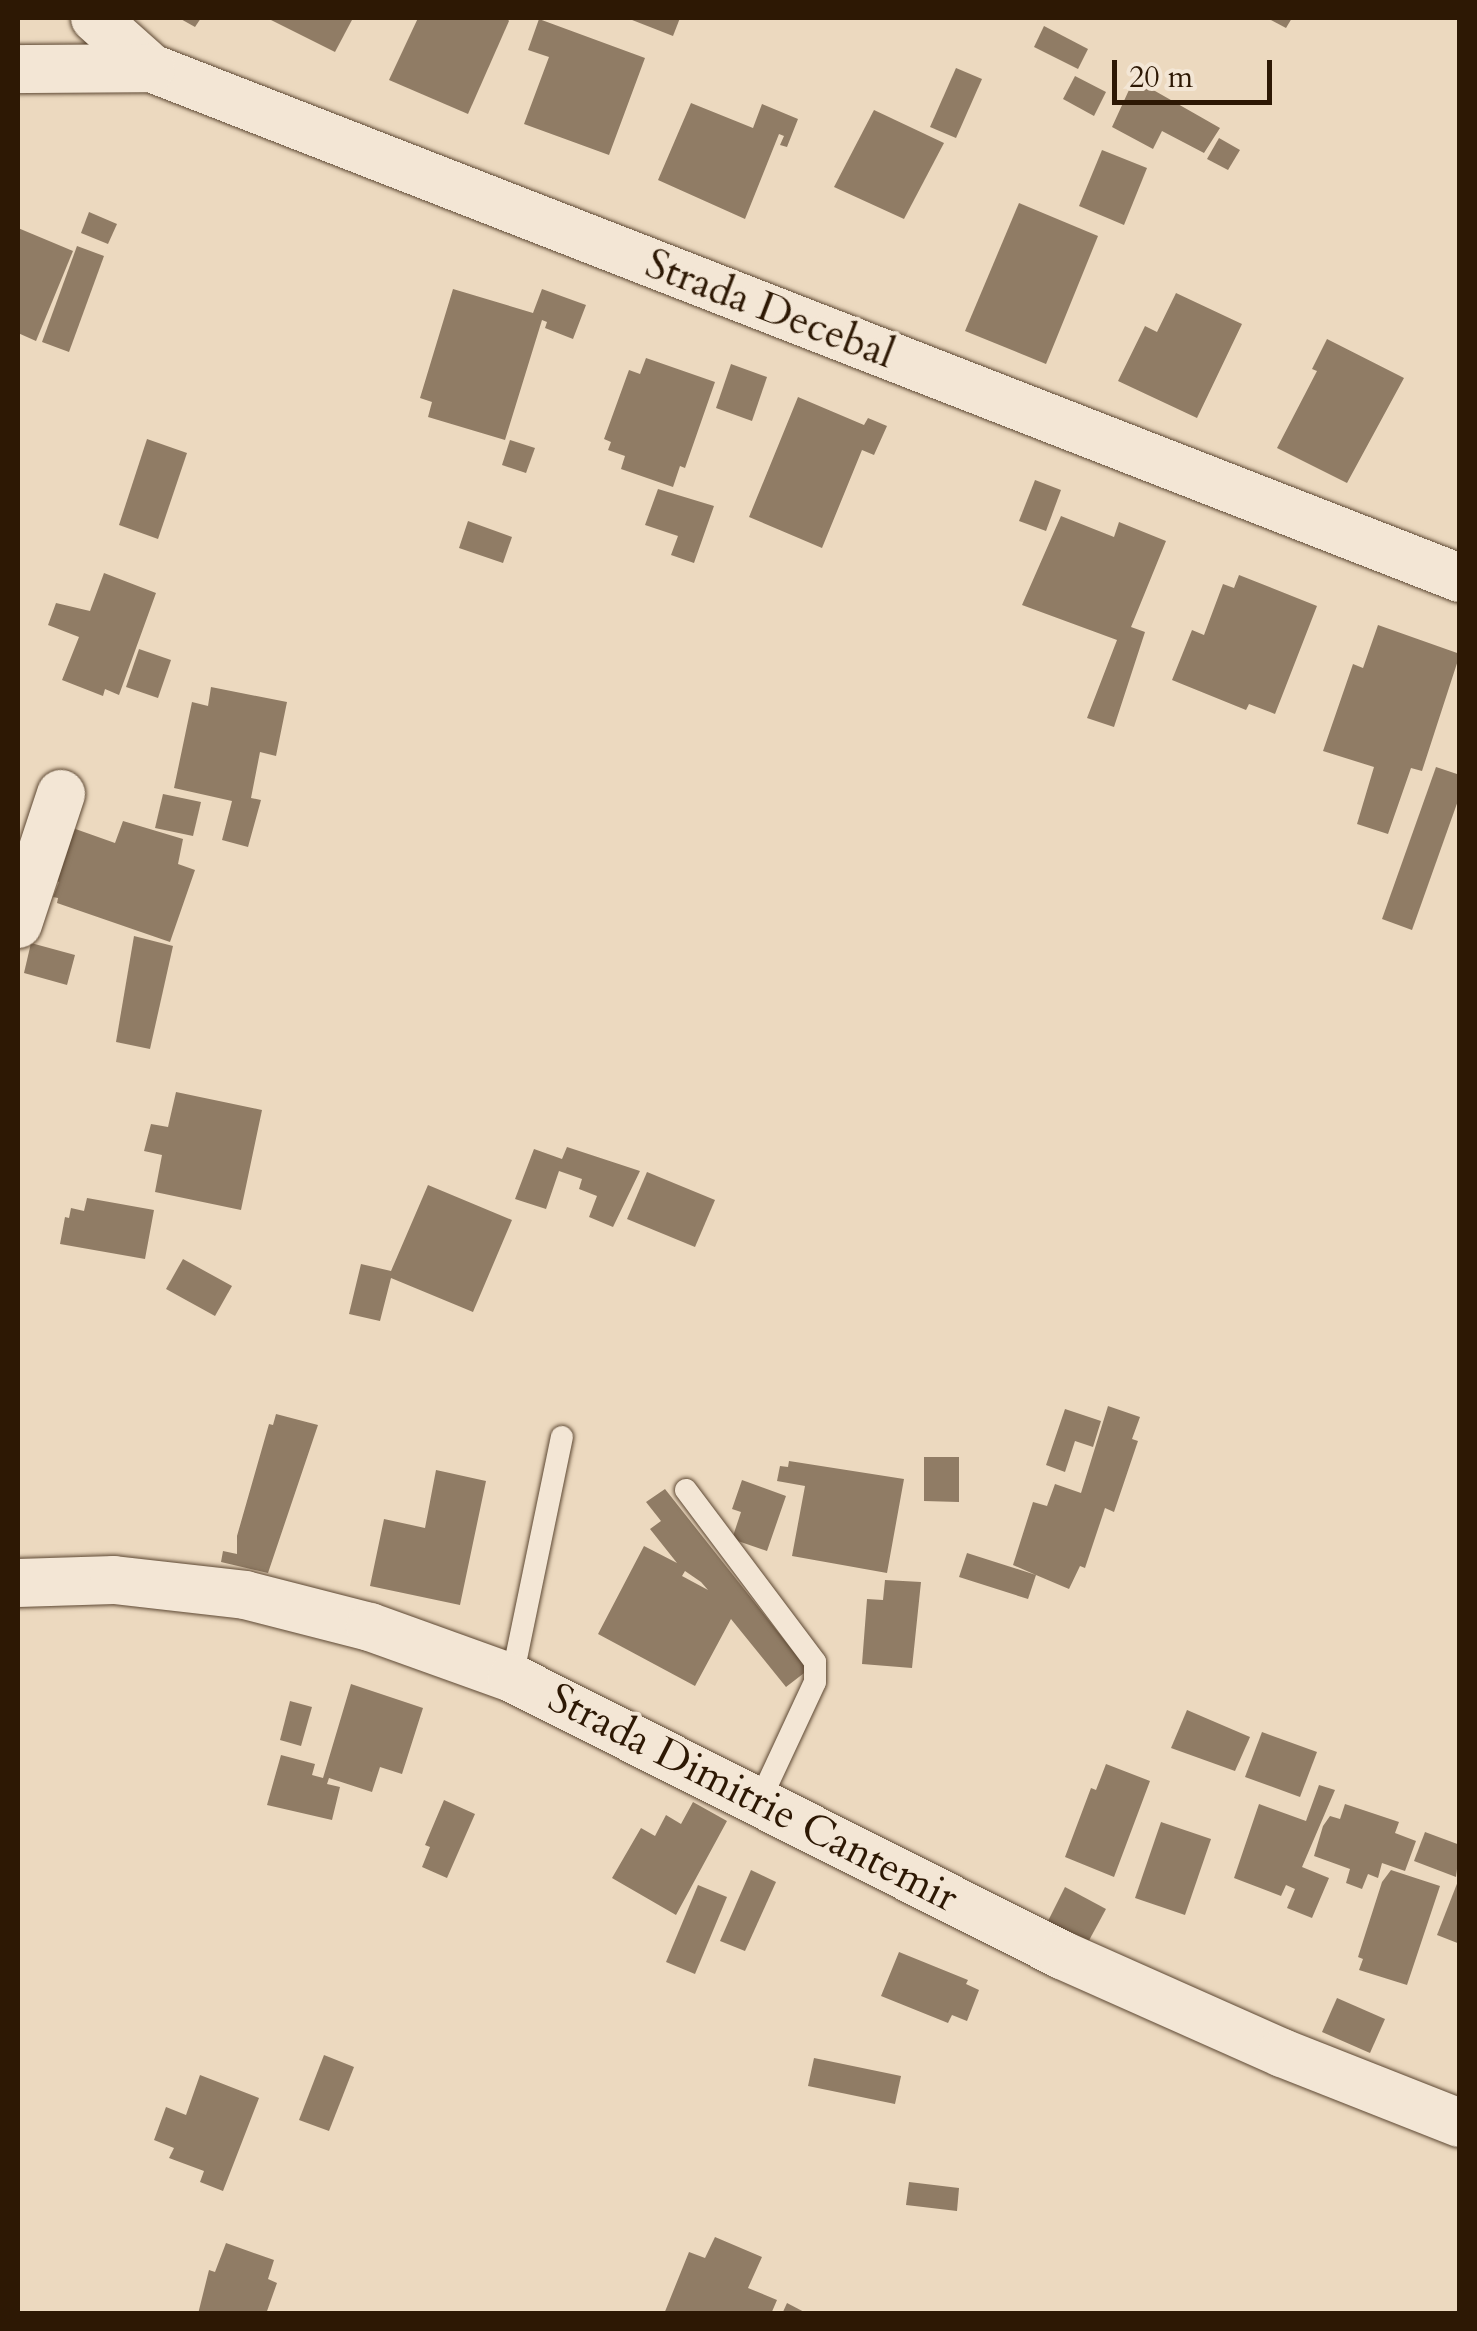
<!DOCTYPE html>
<html>
<head>
<meta charset="utf-8">
<style>
	body { margin:0 }
	#map { position:relative; width:1477px; height:2331px; overflow:hidden; background:#ecd9bf; font-family:Cardo,serif }
	div>[style] { position:absolute }
	[style*='--x'] { left:calc(var(--x)*1px); top:calc(var(--y)*1px); width:calc(var(--w)*1px); rotate:calc(var(--a)*1deg) }
	.building>* { inset:0; background:#907c65 }
	.roads { filter:drop-shadow(0 0 2px #5d4833) drop-shadow(0 0 2px #5d4833) }
	.lane>* { height:22px; margin:-11px; padding:0 11px; transform-origin:11px; border-radius:11px; background:#f3e6d5 }
	.street>* { height:48px; margin:-24px; padding:0 24px; transform-origin:24px; border-radius:24px; background:#f3e6d5 }
	span { translate:-50% -50%; white-space:nowrap; text-align:center; line-height:1.15; -webkit-text-stroke:8px #f3e6d5; paint-order:stroke }
	.street-label { font-size:42px; color:#2d1804 }
	.frame { position:absolute; inset:0; border:20px solid #2d1804; pointer-events:none }
	.scale { position:absolute; left:1112px; top:60px; width:160px; height:45px; box-sizing:border-box; border:5px solid #2d1804; border-top:0; padding-left:12px; font-size:30px; line-height:35px; white-space:nowrap; color:#2d1804; -webkit-text-stroke:8px #f3e6d5; paint-order:stroke }
</style>
</head>
<body>
<div id="map">
	<div class="building">
		<div style="clip-path:polygon(179px 18px,201px 18px,195px 27px)"></div>
		<div style="clip-path:polygon(267px 18px,353px 18px,335px 52px)"></div>
		<div style="clip-path:polygon(418px 18px,507px 18px,509px 21px,468px 114px,389px 80px)"></div>
		<div style="clip-path:polygon(627px 18px,680px 18px,673px 36px)"></div>
		<div style="clip-path:polygon(1267px 18px,1292px 18px,1286px 28px)"></div>
		<div style="clip-path:polygon(539px 19px,645px 58px,609px 155px,524px 124px,549px 57px,528px 50px)"></div>
		<div style="clip-path:polygon(1044px 26px,1088px 49px,1078px 69px,1034px 47px)"></div>
		<div style="clip-path:polygon(956px 68px,982px 79px,956px 138px,930px 127px)"></div>
		<div style="clip-path:polygon(1075px 76px,1106px 92px,1094px 116px,1063px 99px)"></div>
		<div style="clip-path:polygon(1134px 79px,1220px 128px,1204px 153px,1162px 131px,1153px 149px,1112px 127px)"></div>
		<div style="clip-path:polygon(691px 103px,753px 128px,762px 104px,798px 119px,787px 147px,780px 145px,784px 136px,779px 134px,745px 219px,658px 180px)"></div>
		<div style="clip-path:polygon(874px 110px,944px 143px,904px 219px,834px 187px)"></div>
		<div style="clip-path:polygon(1219px 138px,1240px 150px,1228px 170px,1207px 159px)"></div>
		<div style="clip-path:polygon(1102px 150px,1147px 168px,1124px 225px,1079px 206px)"></div>
		<div style="clip-path:polygon(1019px 203px,1098px 236px,1046px 364px,965px 331px)"></div>
		<div style="clip-path:polygon(89px 212px,117px 224px,108px 244px,81px 233px)"></div>
		<div style="clip-path:polygon(18px 228px,73px 251px,36px 341px,18px 333px)"></div>
		<div style="clip-path:polygon(77px 246px,104px 256px,69px 352px,42px 342px)"></div>
		<div style="clip-path:polygon(453px 289px,533px 313px,542px 289px,586px 305px,573px 339px,545px 328px,547px 322px,542px 320px,505px 440px,428px 417px,432px 402px,420px 398px)"></div>
		<div style="clip-path:polygon(1176px 293px,1242px 324px,1197px 418px,1118px 381px,1145px 326px,1157px 332px)"></div>
		<div style="clip-path:polygon(1327px 339px,1404px 378px,1347px 483px,1277px 448px,1317px 371px,1312px 369px)"></div>
		<div style="clip-path:polygon(646px 358px,715px 382px,685px 468px,680px 466px,673px 487px,621px 469px,625px 456px,608px 450px,611px 442px,604px 439px,629px 370px,640px 374px)"></div>
		<div style="clip-path:polygon(731px 364px,767px 377px,752px 421px,716px 408px)"></div>
		<div style="clip-path:polygon(798px 397px,864px 425px,868px 418px,887px 426px,874px 455px,862px 450px,822px 548px,749px 517px)"></div>
		<div style="clip-path:polygon(147px 439px,187px 453px,158px 539px,119px 525px)"></div>
		<div style="clip-path:polygon(510px 440px,535px 448px,526px 473px,502px 465px)"></div>
		<div style="clip-path:polygon(1035px 480px,1061px 490px,1046px 531px,1019px 521px)"></div>
		<div style="clip-path:polygon(658px 489px,714px 506px,694px 563px,671px 555px,678px 536px,645px 525px)"></div>
		<div style="clip-path:polygon(1061px 516px,1114px 537px,1119px 522px,1166px 541px,1131px 627px,1145px 632px,1114px 727px,1087px 718px,1117px 640px,1022px 605px)"></div>
		<div style="clip-path:polygon(468px 521px,512px 537px,503px 563px,459px 548px)"></div>
		<div style="clip-path:polygon(104px 573px,156px 593px,119px 695px,105px 689px,103px 696px,62px 680px,79px 637px,48px 625px,56px 603px,90px 611px)"></div>
		<div style="clip-path:polygon(1239px 575px,1317px 606px,1275px 714px,1249px 704px,1246px 710px,1172px 680px,1192px 630px,1204px 635px,1223px 584px,1234px 588px)"></div>
		<div style="clip-path:polygon(1378px 625px,1460px 654px,1422px 771px,1411px 768px,1388px 834px,1357px 824px,1374px 767px,1323px 751px,1353px 664px,1363px 668px)"></div>
		<div style="clip-path:polygon(139px 649px,171px 660px,158px 698px,126px 687px)"></div>
		<div style="clip-path:polygon(211px 687px,287px 702px,276px 756px,260px 752px,251px 798px,261px 800px,248px 847px,222px 840px,232px 801px,174px 788px,192px 702px,208px 706px)"></div>
		<div style="clip-path:polygon(1436px 767px,1460px 775px,1460px 795px,1412px 930px,1382px 919px)"></div>
		<div style="clip-path:polygon(163px 794px,201px 802px,193px 836px,155px 828px)"></div>
		<div style="clip-path:polygon(123px 821px,183px 839px,178px 864px,195px 870px,170px 942px,57px 903px,58px 898px,53px 897px,59px 882px,49px 879px,67px 826px,115px 843px)"></div>
		<div style="clip-path:polygon(134px 936px,173px 946px,150px 1049px,116px 1042px)"></div>
		<div style="clip-path:polygon(31px 943px,75px 955px,67px 985px,24px 973px)"></div>
		<div style="clip-path:polygon(176px 1092px,262px 1110px,241px 1210px,155px 1192px,162px 1155px,144px 1151px,151px 1124px,168px 1127px)"></div>
		<div style="clip-path:polygon(567px 1147px,640px 1171px,613px 1227px,589px 1217px,597px 1196px,579px 1189px,582px 1179px,559px 1171px,546px 1209px,515px 1199px,534px 1149px,562px 1159px)"></div>
		<div style="clip-path:polygon(647px 1172px,715px 1200px,695px 1247px,627px 1219px)"></div>
		<div style="clip-path:polygon(428px 1185px,512px 1220px,473px 1312px,391px 1278px,380px 1321px,349px 1314px,361px 1264px,391px 1271px)"></div>
		<div style="clip-path:polygon(87px 1198px,154px 1210px,145px 1259px,60px 1244px,65px 1217px,69px 1218px,71px 1208px,84px 1211px)"></div>
		<div style="clip-path:polygon(183px 1259px,232px 1286px,215px 1316px,166px 1289px)"></div>
		<div style="clip-path:polygon(1108px 1406px,1140px 1417px,1132px 1439px,1138px 1441px,1114px 1512px,1105px 1508px,1085px 1568px,1080px 1566px,1069px 1589px,1036px 1575px,1028px 1599px,959px 1577px,967px 1553px,1036px 1575px,1013px 1565px,1033px 1502px,1047px 1506px,1055px 1484px,1081px 1493px)"></div>
		<div style="clip-path:polygon(1065px 1409px,1101px 1421px,1093px 1447px,1075px 1441px,1065px 1472px,1046px 1465px)"></div>
		<div style="clip-path:polygon(276px 1414px,318px 1425px,268px 1573px,221px 1562px,223px 1551px,237px 1554px,237px 1536px,269px 1424px,273px 1425px)"></div>
		<div style="clip-path:polygon(924px 1457px,959px 1457px,959px 1502px,924px 1501px)"></div>
		<div style="clip-path:polygon(789px 1461px,904px 1479px,887px 1573px,792px 1556px,805px 1486px,777px 1481px,780px 1466px,788px 1467px)"></div>
		<div style="clip-path:polygon(436px 1470px,486px 1481px,460px 1605px,370px 1586px,384px 1519px,425px 1528px)"></div>
		<div style="clip-path:polygon(742px 1480px,786px 1496px,767px 1551px,732px 1539px,741px 1512px,732px 1509px)"></div>
		<div style="clip-path:polygon(evenodd,665px 1489px,808px 1670px,786px 1687px,731px 1619px,695px 1686px,598px 1634px,644px 1546px,677px 1563px,650px 1529px,661px 1521px,646px 1502px,665px 1489px,685px 1571px,701px 1582px,708px 1590px,682px 1576px,685px 1571px)"></div>
		<div style="clip-path:polygon(885px 1580px,921px 1582px,912px 1668px,862px 1664px,867px 1599px,883px 1600px)"></div>
		<div style="clip-path:polygon(351px 1684px,423px 1708px,402px 1774px,380px 1767px,372px 1792px,329px 1778px,327px 1784px,340px 1787px,332px 1820px,267px 1805px,281px 1755px,315px 1764px,312px 1775px,323px 1778px)"></div>
		<div style="clip-path:polygon(290px 1701px,312px 1707px,301px 1746px,280px 1740px)"></div>
		<div style="clip-path:polygon(1187px 1710px,1250px 1737px,1235px 1771px,1171px 1748px)"></div>
		<div style="clip-path:polygon(1262px 1732px,1317px 1752px,1300px 1797px,1245px 1777px)"></div>
		<div style="clip-path:polygon(1106px 1764px,1150px 1781px,1114px 1877px,1065px 1857px,1091px 1788px,1096px 1790px)"></div>
		<div style="clip-path:polygon(1319px 1785px,1335px 1790px,1302px 1867px,1329px 1878px,1312px 1918px,1287px 1908px,1295px 1889px,1286px 1885px,1281px 1896px,1234px 1878px,1259px 1804px,1306px 1821px)"></div>
		<div style="clip-path:polygon(444px 1800px,475px 1814px,447px 1878px,422px 1867px,430px 1847px,425px 1845px)"></div>
		<div style="clip-path:polygon(693px 1802px,727px 1821px,676px 1915px,612px 1878px,641px 1828px,655px 1836px,666px 1815px,681px 1824px)"></div>
		<div style="clip-path:polygon(1345px 1804px,1399px 1822px,1395px 1833px,1416px 1841px,1405px 1871px,1382px 1863px,1378px 1878px,1368px 1874px,1362px 1889px,1346px 1883px,1350px 1869px,1314px 1856px,1323px 1826px,1330px 1816px,1340px 1819px)"></div>
		<div style="clip-path:polygon(1161px 1822px,1211px 1839px,1185px 1915px,1135px 1898px)"></div>
		<div style="clip-path:polygon(1425px 1832px,1460px 1845px,1456px 1877px,1414px 1861px)"></div>
		<div style="clip-path:polygon(751px 1870px,776px 1882px,745px 1951px,720px 1941px)"></div>
		<div style="clip-path:polygon(1391px 1870px,1440px 1886px,1407px 1985px,1359px 1970px,1363px 1959px,1358px 1957px,1382px 1882px)"></div>
		<div style="clip-path:polygon(1460px 1876px,1460px 1944px,1437px 1935px)"></div>
		<div style="clip-path:polygon(698px 1885px,727px 1897px,695px 1974px,666px 1962px)"></div>
		<div style="clip-path:polygon(1065px 1887px,1106px 1909px,1086px 1946px,1046px 1925px)"></div>
		<div style="clip-path:polygon(899px 1952px,968px 1980px,966px 1984px,979px 1990px,967px 2021px,952px 2015px,948px 2023px,881px 1996px)"></div>
		<div style="clip-path:polygon(1337px 1998px,1385px 2019px,1370px 2053px,1322px 2032px)"></div>
		<div style="clip-path:polygon(324px 2055px,354px 2067px,329px 2131px,299px 2120px)"></div>
		<div style="clip-path:polygon(814px 2058px,901px 2076px,895px 2104px,808px 2086px)"></div>
		<div style="clip-path:polygon(200px 2075px,259px 2098px,223px 2191px,200px 2182px,204px 2171px,169px 2158px,174px 2148px,154px 2140px,166px 2107px,186px 2115px)"></div>
		<div style="clip-path:polygon(909px 2182px,959px 2188px,957px 2211px,906px 2205px)"></div>
		<div style="clip-path:polygon(715px 2237px,762px 2257px,748px 2288px,777px 2300px,771px 2314px,664px 2314px,689px 2252px,705px 2258px)"></div>
		<div style="clip-path:polygon(226px 2243px,274px 2260px,268px 2279px,277px 2283px,266px 2314px,198px 2314px,209px 2270px,215px 2272px)"></div>
		<div style="clip-path:polygon(787px 2303px,808px 2314px,782px 2314px)"></div>
	</div>
	<div class="roads">
		<div class="lane">
			<div style="--x:686;--y:1490;--w:215;--a:53.1"></div>
			<div style="--x:815;--y:1662;--w:20;--a:90"></div>
			<div style="--x:815;--y:1682;--w:130;--a:115"></div>
			<div style="--x:512;--y:1678;--w:246;--a:-78.3"></div>
		</div>
		<div class="street">
			<div style="--x:95;--y:18;--w:75;--a:41.8"></div>
			<div style="--x:151;--y:68;--w:1405;--a:21.29"></div>
			<div style="--x:18;--y:69;--w:133;--a:-0.4"></div>
			<div style="--x:18;--y:924;--w:137;--a:-71.7"></div>
			<div style="--x:18;--y:1583;--w:96;--a:-1.8"></div>
			<div style="--x:114;--y:1580;--w:132;--a:6.5"></div>
			<div style="--x:245;--y:1595;--w:129;--a:14.4"></div>
			<div style="--x:370;--y:1627;--w:151;--a:19.8"></div>
			<div style="--x:512;--y:1678;--w:616;--a:26.73"></div>
			<div style="--x:1062;--y:1955;--w:241;--a:24"></div>
			<div style="--x:1282;--y:2053;--w:191;--a:21.5"></div>
		</div>
	</div>
	<div class="street-label">
		<span style="left:770px;top:309px;rotate:21deg">Strada Decebal</span>
		<span style="left:753px;top:1798px;rotate:27deg">Strada Dimitrie Cantemir</span>
	</div>
	<div class="frame"></div>
	<div class="scale">20 m</div>
</div>
</body>
</html>
